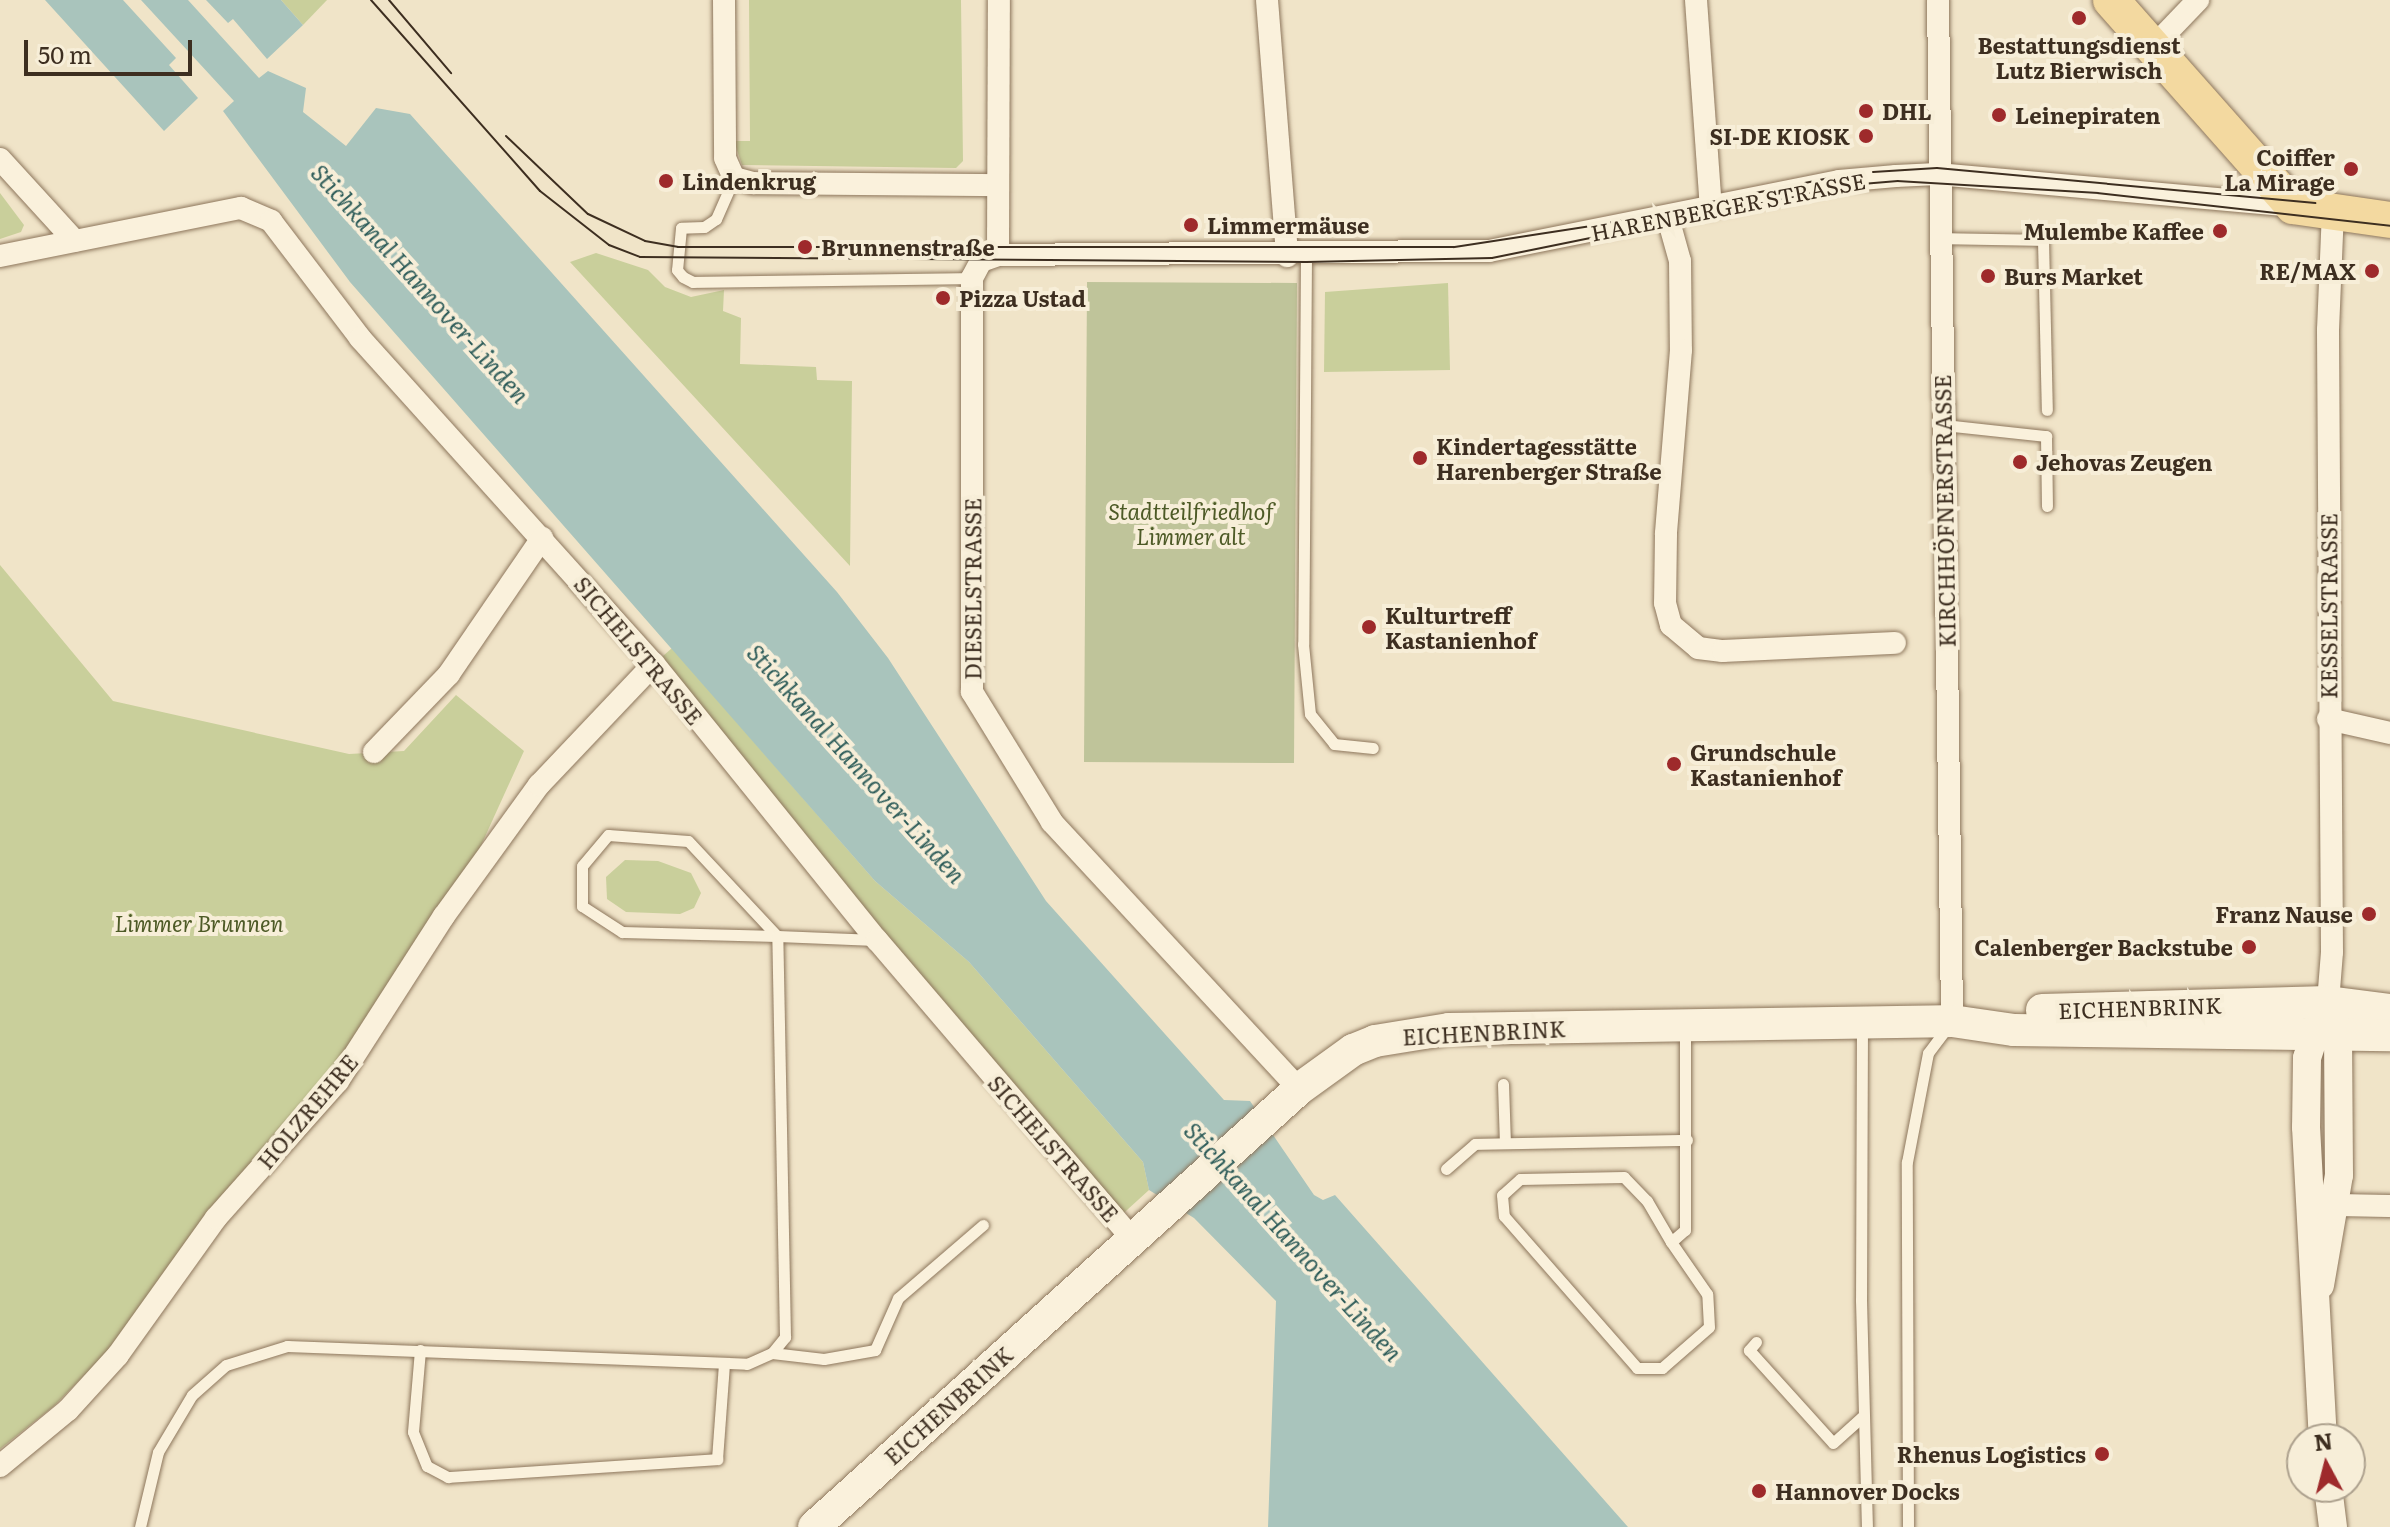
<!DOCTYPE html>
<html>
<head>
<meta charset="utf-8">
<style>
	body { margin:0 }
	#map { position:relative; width:2390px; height:1527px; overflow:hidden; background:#f0e4c8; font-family:Literata,serif }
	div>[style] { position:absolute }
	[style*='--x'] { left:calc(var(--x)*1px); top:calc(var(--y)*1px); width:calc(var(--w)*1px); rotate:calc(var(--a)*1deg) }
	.green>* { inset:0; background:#c9cf9b }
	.cemetery>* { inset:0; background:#bfc49a }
	.water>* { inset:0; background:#a9c4bc }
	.roads { filter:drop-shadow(0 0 2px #8d765c) drop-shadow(0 0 2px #8d765c) }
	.service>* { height:11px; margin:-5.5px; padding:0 5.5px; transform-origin:5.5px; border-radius:5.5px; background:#faf1dc }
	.minor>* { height:22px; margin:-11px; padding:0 11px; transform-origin:11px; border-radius:11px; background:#faf1dc }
	.tertiary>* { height:28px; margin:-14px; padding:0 14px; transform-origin:14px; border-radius:14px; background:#faf1dc }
	.secondary>* { height:32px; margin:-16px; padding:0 16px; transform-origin:16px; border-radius:16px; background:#faf1dc }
	.primary>* { height:36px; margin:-18px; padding:0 18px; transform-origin:18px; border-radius:18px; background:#f3d9a0 }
	.tram>* { height:2px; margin:-1px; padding:0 1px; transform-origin:1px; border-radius:1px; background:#3d2e20 }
	.dots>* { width:22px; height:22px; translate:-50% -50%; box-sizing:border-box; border:4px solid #f7eed8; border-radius:50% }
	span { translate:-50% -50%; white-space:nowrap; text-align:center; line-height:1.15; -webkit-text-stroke:8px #f7eed8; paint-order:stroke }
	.poi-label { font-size:22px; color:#3d2e20; font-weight:700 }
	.left { translate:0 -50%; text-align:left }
	.right { translate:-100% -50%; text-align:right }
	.street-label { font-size:22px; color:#3d2e20 }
	.park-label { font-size:22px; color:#4d5a26; font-style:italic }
	.water-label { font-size:24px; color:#2f5d5a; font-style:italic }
	.north { position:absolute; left:2286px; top:1423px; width:80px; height:80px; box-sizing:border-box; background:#f7eed8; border:2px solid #ada18e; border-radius:50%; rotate:353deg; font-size:22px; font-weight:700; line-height:32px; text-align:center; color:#3d2e20 }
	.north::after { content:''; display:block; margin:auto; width:28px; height:36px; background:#9e2a2b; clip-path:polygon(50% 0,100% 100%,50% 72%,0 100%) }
	.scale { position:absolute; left:24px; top:40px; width:168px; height:36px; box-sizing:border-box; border:4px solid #3d2e20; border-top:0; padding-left:10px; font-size:24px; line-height:28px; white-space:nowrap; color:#3d2e20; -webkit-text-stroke:6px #f7eed8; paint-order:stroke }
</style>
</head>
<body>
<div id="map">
	<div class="green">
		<div style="clip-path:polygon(281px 0,327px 0,303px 25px)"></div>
		<div style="clip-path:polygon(749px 0,961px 0,963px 161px,956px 168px,742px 165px,734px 141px,750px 141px)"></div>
		<div style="clip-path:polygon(0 193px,24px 225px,21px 232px,0 239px)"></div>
		<div style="clip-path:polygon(596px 253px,648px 270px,665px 287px,691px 297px,724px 290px,723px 311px,741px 318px,740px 364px,816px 367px,817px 380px,852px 381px,850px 566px,570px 262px)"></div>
		<div style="clip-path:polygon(1448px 283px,1450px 370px,1324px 372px,1325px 292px)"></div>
		<div style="clip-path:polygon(0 565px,113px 701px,349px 754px,404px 751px,456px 695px,524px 751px,473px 863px,340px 1069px,108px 1351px,54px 1406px,0 1449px)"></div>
		<div style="clip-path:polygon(672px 648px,875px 881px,969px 962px,1143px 1162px,1149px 1190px,1116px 1220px,654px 664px)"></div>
		<div style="clip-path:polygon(625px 860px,658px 861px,691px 873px,701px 893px,694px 908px,680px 914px,626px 912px,607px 899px,606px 877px)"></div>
	</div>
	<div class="cemetery">
		<div style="clip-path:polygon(1087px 282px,1297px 283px,1294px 763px,1084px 762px)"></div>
	</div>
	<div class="water">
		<div style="clip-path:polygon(45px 0,123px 0,176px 58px,169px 65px,198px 98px,164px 131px)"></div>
		<div style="clip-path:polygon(141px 0,188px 0,259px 78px,268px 71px,306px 88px,303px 112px,346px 146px,376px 108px,410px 114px,837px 592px,888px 658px,1046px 901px,1224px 1100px,1250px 1101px,1314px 1195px,1323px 1200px,1335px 1195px,1628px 1527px,1268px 1527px,1276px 1301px,1194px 1218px,1149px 1190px,1143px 1162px,969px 962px,875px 881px,350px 282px,223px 111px,234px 101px)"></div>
		<div style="clip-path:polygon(206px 0,281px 0,303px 25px,267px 59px,233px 19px,228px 23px)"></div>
	</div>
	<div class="roads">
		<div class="service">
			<div style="--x:734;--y:178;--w:45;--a:113.7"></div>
			<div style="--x:716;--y:219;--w:14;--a:146"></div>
			<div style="--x:704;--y:227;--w:23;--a:178"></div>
			<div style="--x:681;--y:228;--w:42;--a:95.4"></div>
			<div style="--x:677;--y:270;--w:9;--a:49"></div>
			<div style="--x:683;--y:277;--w:11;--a:27"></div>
			<div style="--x:693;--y:282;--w:279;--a:-0.8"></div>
			<div style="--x:1939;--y:238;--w:104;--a:1.1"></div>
			<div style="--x:2043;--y:240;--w:170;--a:88.7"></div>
			<div style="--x:1306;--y:256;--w:388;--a:90.4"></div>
			<div style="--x:1303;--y:644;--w:70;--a:84.3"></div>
			<div style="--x:1310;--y:714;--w:38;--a:51"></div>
			<div style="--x:1334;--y:744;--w:39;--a:6"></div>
			<div style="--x:1944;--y:425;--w:103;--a:6.2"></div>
			<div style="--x:2046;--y:436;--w:70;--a:89.2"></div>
			<div style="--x:1862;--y:1024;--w:276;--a:90.2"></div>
			<div style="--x:1861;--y:1300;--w:227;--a:88.5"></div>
			<div style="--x:1503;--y:1084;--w:59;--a:88.1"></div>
			<div style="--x:1446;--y:1169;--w:38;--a:-41"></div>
			<div style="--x:1475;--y:1144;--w:212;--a:-1.1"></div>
			<div style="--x:1671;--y:1242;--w:48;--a:-120.3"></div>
			<div style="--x:1647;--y:1201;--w:33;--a:-134"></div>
			<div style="--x:1624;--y:1177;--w:104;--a:178.9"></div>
			<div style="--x:1520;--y:1179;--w:24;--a:138"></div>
			<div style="--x:1502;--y:1195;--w:21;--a:85"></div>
			<div style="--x:1504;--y:1216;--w:202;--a:48.8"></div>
			<div style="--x:1637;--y:1368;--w:25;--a:0"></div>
			<div style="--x:1662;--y:1368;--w:62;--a:-41.1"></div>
			<div style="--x:1709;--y:1327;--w:33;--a:-93"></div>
			<div style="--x:1707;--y:1294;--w:63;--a:-124.7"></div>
			<div style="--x:1671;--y:1242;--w:18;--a:-41"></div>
			<div style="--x:1685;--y:1230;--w:202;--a:-90"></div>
			<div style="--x:1756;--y:1342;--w:11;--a:131"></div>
			<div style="--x:1749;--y:1350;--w:125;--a:47.9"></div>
			<div style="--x:1833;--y:1443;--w:39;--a:-42"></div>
			<div style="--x:420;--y:1350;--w:82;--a:94.9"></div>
			<div style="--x:413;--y:1432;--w:37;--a:68"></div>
			<div style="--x:427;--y:1466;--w:24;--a:28"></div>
			<div style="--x:448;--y:1477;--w:270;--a:-3.8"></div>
			<div style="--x:717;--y:1459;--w:96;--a:-85.8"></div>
			<div style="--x:772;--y:1353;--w:52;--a:6.6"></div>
			<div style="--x:824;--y:1359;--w:52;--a:-10"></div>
			<div style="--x:875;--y:1350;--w:57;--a:-66.1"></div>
			<div style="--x:898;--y:1298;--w:112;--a:-40.7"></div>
			<div style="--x:140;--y:1527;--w:77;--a:-76.5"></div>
			<div style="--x:158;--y:1452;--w:66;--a:-59.2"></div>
			<div style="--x:192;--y:1395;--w:45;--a:-41.4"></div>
			<div style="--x:226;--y:1365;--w:64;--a:-17.3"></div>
			<div style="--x:287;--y:1346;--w:460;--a:2.2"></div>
			<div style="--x:747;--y:1364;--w:27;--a:-24"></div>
			<div style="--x:772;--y:1353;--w:21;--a:-51"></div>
			<div style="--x:785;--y:1337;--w:401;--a:-91.1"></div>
			<div style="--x:777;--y:936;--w:130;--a:-133.1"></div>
			<div style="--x:688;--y:841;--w:80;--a:-175.7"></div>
			<div style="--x:608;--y:835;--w:40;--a:130"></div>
			<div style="--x:582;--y:866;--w:40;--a:90"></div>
			<div style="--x:582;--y:906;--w:48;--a:33"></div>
			<div style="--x:622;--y:932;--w:155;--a:1.5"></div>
			<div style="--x:777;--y:936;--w:99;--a:2.3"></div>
			<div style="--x:1908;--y:1527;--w:365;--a:-90.2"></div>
			<div style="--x:1907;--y:1162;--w:111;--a:-79.1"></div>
			<div style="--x:1928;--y:1053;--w:31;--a:-53"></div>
		</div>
		<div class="minor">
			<div style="--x:724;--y:0;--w:158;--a:89.6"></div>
			<div style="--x:725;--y:158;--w:22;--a:66"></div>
			<div style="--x:734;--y:178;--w:20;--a:15"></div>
			<div style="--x:753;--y:183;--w:245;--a:0.5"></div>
			<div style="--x:1267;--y:0;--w:257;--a:85.5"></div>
			<div style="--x:1696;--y:0;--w:208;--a:85.9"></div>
			<div style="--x:1938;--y:0;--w:1021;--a:89.21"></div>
			<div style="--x:2154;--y:46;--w:64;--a:-46.3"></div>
			<div style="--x:0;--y:159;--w:111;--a:47.6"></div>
			<div style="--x:1668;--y:218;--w:45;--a:74.4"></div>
			<div style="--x:1680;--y:261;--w:89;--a:89.4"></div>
			<div style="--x:1681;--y:350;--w:185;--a:94.7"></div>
			<div style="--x:1666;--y:534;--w:69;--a:90.8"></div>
			<div style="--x:1665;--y:603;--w:23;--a:75"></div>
			<div style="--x:1671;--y:625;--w:35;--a:40"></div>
			<div style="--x:1698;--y:648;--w:25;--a:7"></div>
			<div style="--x:1723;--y:651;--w:172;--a:-2.7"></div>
			<div style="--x:998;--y:255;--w:255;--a:-89.8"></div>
			<div style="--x:0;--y:256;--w:246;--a:-11.3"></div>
			<div style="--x:241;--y:208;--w:33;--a:23"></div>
			<div style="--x:271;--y:221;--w:147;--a:52.7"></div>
			<div style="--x:360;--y:338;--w:439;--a:48"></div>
			<div style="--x:654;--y:664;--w:355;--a:51.1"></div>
			<div style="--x:877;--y:940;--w:393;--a:49.5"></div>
			<div style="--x:2328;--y:719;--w:64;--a:12.7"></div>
			<div style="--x:374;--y:752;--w:108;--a:-46.1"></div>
			<div style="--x:449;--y:674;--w:165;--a:-55.6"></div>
			<div style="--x:2328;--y:1002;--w:50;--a:-85.4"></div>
			<div style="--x:2332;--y:952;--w:622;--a:-90.37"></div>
			<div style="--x:2328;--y:330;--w:120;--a:-87.6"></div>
			<div style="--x:1299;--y:1089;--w:364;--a:-132.8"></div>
			<div style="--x:1052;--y:822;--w:153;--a:-121.6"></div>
			<div style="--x:972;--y:692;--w:414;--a:-90"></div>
			<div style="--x:972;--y:278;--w:19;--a:-62"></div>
			<div style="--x:981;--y:261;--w:18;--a:-19"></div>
			<div style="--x:998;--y:255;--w:491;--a:-0.5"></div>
			<div style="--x:1489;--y:251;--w:357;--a:-11.3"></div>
			<div style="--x:1839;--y:181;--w:57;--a:-5"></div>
			<div style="--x:1896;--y:176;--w:41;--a:-2.8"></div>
			<div style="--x:1937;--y:174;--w:357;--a:5.1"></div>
			<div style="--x:2336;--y:1205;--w:54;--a:1.1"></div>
			<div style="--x:0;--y:1466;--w:88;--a:-39.5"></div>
			<div style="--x:68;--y:1410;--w:74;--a:-47.7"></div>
			<div style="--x:118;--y:1355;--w:168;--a:-54.4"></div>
			<div style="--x:216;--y:1218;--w:183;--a:-48.3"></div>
			<div style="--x:338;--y:1081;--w:196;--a:-57.3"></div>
			<div style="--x:444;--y:916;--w:162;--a:-54.1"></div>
			<div style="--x:539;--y:785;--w:167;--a:-46.5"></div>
		</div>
		<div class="tertiary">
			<div style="--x:2321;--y:1015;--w:45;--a:108"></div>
			<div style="--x:2307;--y:1058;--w:69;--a:90.8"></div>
			<div style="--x:2306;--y:1127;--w:312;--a:86.9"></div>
			<div style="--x:2320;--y:1285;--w:112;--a:-80.2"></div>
			<div style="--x:2339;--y:1175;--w:140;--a:-90.4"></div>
			<div style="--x:2338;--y:1035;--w:22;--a:-108"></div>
			<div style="--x:2328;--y:1487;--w:40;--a:82.9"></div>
		</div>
		<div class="secondary">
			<div style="--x:2042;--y:1010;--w:286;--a:-1.6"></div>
			<div style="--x:2328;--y:1002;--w:63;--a:7.4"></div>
			<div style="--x:814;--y:1527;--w:654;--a:-42.08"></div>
			<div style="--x:1299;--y:1089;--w:67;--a:-35.8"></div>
			<div style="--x:1353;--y:1050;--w:24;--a:-22"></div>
			<div style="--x:1375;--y:1041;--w:75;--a:-9.2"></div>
			<div style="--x:1449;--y:1029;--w:503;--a:-0.91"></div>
			<div style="--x:1952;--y:1021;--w:63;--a:8.3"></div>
			<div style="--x:2014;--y:1030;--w:376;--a:0.8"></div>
		</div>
		<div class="primary">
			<div style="--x:2111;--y:0;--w:275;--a:48.5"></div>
			<div style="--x:2293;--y:206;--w:98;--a:8.2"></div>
		</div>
	</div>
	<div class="tram">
		<div style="--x:371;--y:0;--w:255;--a:48.5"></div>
		<div style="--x:540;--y:191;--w:88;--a:38"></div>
		<div style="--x:609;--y:245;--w:33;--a:21"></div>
		<div style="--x:640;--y:257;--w:666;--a:0.43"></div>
		<div style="--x:1306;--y:262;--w:186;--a:-1.2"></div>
		<div style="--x:1492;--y:258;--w:365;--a:-11.5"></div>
		<div style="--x:1850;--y:185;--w:48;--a:-4.8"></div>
		<div style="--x:1898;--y:181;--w:200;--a:3.4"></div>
		<div style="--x:2098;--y:193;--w:294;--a:6.4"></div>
		<div style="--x:389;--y:0;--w:96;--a:49.7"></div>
		<div style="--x:506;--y:136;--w:113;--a:43.6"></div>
		<div style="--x:588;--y:214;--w:63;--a:25.3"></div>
		<div style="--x:645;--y:241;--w:34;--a:10"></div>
		<div style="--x:678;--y:247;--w:776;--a:0"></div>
		<div style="--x:1454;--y:247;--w:146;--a:-8.7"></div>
		<div style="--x:1598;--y:225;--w:236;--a:-11.5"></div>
		<div style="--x:1873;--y:172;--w:64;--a:-3.6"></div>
		<div style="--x:1937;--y:168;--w:380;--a:5.3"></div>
	</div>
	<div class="dots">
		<div style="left:2079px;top:18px;background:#9e2a2b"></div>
		<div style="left:1866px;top:111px;background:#9e2a2b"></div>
		<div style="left:1999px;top:115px;background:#9e2a2b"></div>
		<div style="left:1866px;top:136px;background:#9e2a2b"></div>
		<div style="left:2351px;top:169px;background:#9e2a2b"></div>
		<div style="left:666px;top:181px;background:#9e2a2b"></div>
		<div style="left:1191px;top:225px;background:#9e2a2b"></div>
		<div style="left:2220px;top:231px;background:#9e2a2b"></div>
		<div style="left:805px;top:247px;background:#9e2a2b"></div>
		<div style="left:2372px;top:271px;background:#9e2a2b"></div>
		<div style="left:1988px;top:276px;background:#9e2a2b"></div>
		<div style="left:943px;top:298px;background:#9e2a2b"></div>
		<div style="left:1420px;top:458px;background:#9e2a2b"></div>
		<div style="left:2020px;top:462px;background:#9e2a2b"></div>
		<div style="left:1369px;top:627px;background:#9e2a2b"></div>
		<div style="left:1674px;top:764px;background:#9e2a2b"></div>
		<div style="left:2369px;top:914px;background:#9e2a2b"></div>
		<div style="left:2249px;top:947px;background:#9e2a2b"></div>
		<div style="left:2102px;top:1454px;background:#9e2a2b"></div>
		<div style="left:1759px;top:1491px;background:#9e2a2b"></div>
	</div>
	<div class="poi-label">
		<span style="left:2079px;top:57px">Bestattungsdienst<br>Lutz Bierwisch</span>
		<span class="left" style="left:1882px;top:111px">DHL</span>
		<span class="left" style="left:2015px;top:115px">Leinepiraten</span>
		<span class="right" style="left:1850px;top:136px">SI-DE KIOSK</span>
		<span class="right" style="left:2335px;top:169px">Coiffer<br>La Mirage</span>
		<span class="left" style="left:682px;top:181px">Lindenkrug</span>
		<span class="left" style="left:1207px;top:225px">Limmermäuse</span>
		<span class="right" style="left:2204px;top:231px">Mulembe Kaffee</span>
		<span class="left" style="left:821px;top:247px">Brunnenstraße</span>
		<span class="right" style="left:2356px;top:271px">RE/MAX</span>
		<span class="left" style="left:2004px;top:276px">Burs Market</span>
		<span class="left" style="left:959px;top:298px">Pizza Ustad</span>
		<span class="left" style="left:1436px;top:458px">Kindertagesstätte<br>Harenberger Straße</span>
		<span class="left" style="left:2036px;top:462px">Jehovas Zeugen</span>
		<span class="left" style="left:1385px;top:627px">Kulturtreff<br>Kastanienhof</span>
		<span class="left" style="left:1690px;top:764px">Grundschule<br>Kastanienhof</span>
		<span class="right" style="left:2353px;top:914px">Franz Nause</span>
		<span class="right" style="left:2233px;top:947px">Calenberger Backstube</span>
		<span class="right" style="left:2086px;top:1454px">Rhenus Logistics</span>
		<span class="left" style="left:1775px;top:1491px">Hannover Docks</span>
	</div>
	<div class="street-label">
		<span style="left:1728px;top:206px;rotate:-11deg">HARENBERGER STRASSE</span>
		<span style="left:1944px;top:511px;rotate:-91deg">KIRCHHÖFNERSTRASSE</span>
		<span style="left:972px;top:589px;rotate:-90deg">DIESELSTRASSE</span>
		<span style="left:2328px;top:606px;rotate:-90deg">KESSELSTRASSE</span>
		<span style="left:639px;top:650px;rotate:50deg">SICHELSTRASSE</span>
		<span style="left:2140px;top:1007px;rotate:-2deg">EICHENBRINK</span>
		<span style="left:1484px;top:1032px;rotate:-3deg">EICHENBRINK</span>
		<span style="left:307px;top:1111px;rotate:-50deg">HOLZREHRE</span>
		<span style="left:1054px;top:1148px;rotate:49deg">SICHELSTRASSE</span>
		<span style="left:948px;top:1405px;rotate:-42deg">EICHENBRINK</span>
	</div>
	<div class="park-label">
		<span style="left:1191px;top:523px">Stadtteilfriedhof<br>Limmer alt</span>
		<span style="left:199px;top:923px">Limmer Brunnen</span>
	</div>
	<div class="water-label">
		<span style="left:421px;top:283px;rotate:48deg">Stichkanal Hannover-Linden</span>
		<span style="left:857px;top:763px;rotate:48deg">Stichkanal Hannover-Linden</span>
		<span style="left:1294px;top:1241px;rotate:48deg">Stichkanal Hannover-Linden</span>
	</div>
	<div class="north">N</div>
	<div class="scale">50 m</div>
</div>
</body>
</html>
